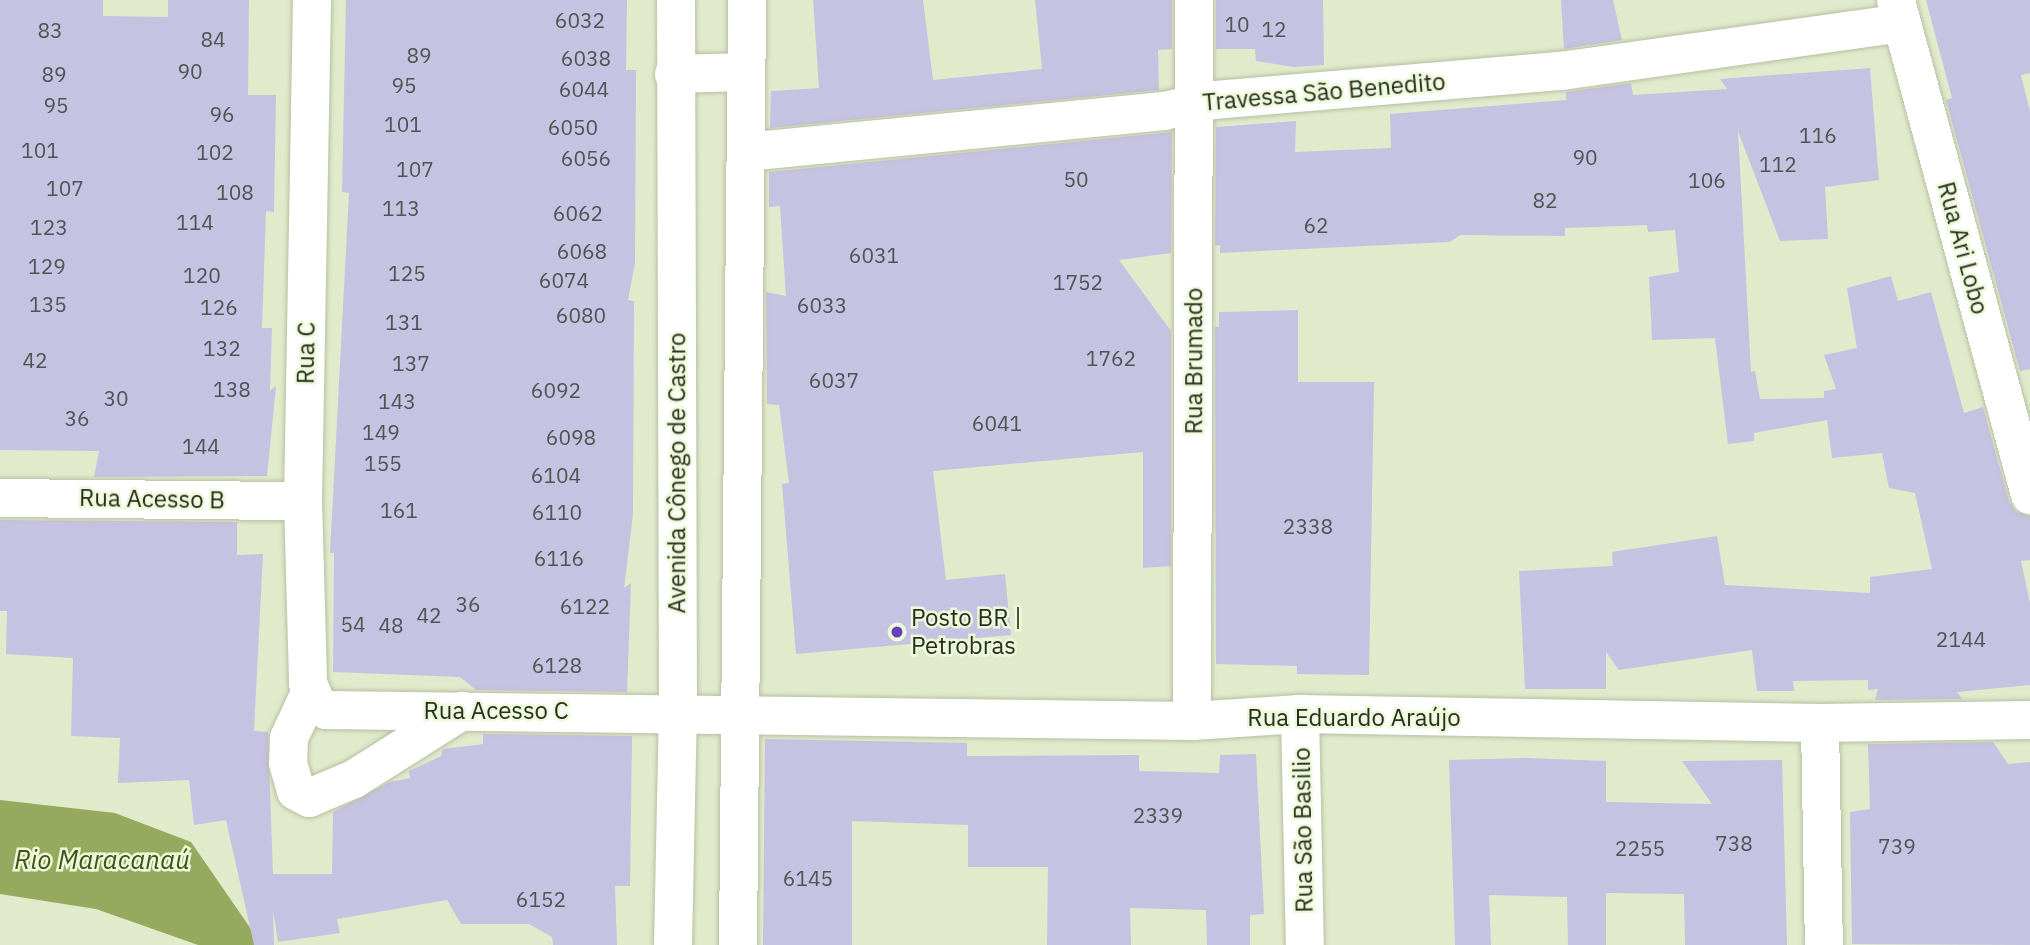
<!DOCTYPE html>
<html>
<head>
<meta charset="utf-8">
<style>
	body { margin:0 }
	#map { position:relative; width:2030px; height:945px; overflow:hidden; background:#e1ebcc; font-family:"IBM Plex Sans",sans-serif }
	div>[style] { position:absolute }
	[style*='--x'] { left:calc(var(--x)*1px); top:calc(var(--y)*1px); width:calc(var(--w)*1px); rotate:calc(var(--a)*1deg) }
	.water>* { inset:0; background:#95aa5e }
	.building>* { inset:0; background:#c6c2e1 }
	.roads { filter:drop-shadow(0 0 2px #b7c0a2) drop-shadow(0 0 2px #b7c0a2) }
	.street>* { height:38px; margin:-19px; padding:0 19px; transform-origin:19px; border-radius:19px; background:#fff }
	.secondary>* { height:38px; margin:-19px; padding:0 19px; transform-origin:19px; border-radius:19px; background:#fff }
	.dots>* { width:19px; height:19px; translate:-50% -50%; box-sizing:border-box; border:4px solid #eef9d9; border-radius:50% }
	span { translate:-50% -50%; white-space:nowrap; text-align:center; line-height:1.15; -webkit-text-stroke:5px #eef9d9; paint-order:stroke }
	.number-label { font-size:21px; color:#515352 }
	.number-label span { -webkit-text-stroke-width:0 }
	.street-label { font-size:24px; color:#2a2e22 }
	.poi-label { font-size:24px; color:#2a2e22 }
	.left { translate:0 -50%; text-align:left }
	.water-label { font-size:26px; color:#44521a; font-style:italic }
</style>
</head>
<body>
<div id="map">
	<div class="water">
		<div style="clip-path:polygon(0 800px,115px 813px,191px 842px,262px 945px,198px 945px,96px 909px,0 894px)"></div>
	</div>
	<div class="building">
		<div style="clip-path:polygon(0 0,103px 0,103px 16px,168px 17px,168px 0,249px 0,248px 95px,276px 95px,274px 212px,266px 211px,262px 328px,272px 328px,270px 391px,276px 386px,267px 476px,94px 477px,99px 451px,0 450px)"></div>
		<div style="clip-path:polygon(346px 0,627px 0,626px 70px,636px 70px,635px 262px,628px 300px,634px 301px,633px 514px,624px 588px,631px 583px,627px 692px,476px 690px,460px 677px,333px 672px,334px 553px,330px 553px,349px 193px,342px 192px)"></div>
		<div style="clip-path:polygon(813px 0,923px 0,933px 80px,1042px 69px,1035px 0,1172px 0,1172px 49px,1158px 50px,1159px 90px,770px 128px,771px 91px,819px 88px)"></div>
		<div style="clip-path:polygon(1216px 0,1323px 0,1324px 65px,1294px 67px,1256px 61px,1255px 49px,1216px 49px)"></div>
		<div style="clip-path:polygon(1561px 0,1613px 0,1622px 40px,1564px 49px)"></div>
		<div style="clip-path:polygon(1926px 0,2030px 0,2030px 73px,2021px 75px,2030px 112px,2030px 369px,2020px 371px,1946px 100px,1952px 98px)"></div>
		<div style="clip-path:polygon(1870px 68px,1879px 180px,1825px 187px,1828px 239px,1780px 241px,1738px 131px,1751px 372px,1755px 371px,1760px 399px,1824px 398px,1824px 391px,1836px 389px,1824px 355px,1857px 348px,1847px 288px,1891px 276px,1898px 301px,1931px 292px,1964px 413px,1983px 407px,2009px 501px,2015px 511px,2030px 516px,2030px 560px,2021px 561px,2030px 603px,2030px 685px,1957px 692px,1962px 699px,1875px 700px,1878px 689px,1868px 690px,1868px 680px,1793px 681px,1794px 691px,1757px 691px,1752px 650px,1619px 670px,1606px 652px,1606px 689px,1525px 689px,1519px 571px,1613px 566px,1612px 552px,1717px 536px,1725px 585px,1870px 593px,1870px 577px,1932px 569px,1915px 493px,1889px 488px,1882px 453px,1832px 458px,1827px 420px,1754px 433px,1754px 441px,1728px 444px,1715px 338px,1652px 340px,1649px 277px,1679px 272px,1675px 230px,1648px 232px,1647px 225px,1565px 228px,1565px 236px,1460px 235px,1450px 242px,1220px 253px,1220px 245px,1215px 246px,1216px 127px,1296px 121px,1295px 152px,1391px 148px,1390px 114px,1566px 100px,1566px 92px,1631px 83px,1633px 95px,1727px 89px,1720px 79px)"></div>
		<div style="clip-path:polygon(1172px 132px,1171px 253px,1119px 260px,1171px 331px,1171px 566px,1143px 568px,1143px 452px,933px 471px,946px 580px,1005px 574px,1011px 635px,796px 654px,782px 484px,789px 483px,779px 405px,767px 404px,766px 292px,786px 296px,780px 206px,769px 207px,769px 172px)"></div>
		<div style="clip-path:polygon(1298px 310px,1298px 382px,1374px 382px,1369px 675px,1297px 674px,1297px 666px,1216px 664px,1215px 327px,1219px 327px,1219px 312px)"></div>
		<div style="clip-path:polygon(0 520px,237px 522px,237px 555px,263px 554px,254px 731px,268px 732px,273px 874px,332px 874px,333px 812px,390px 782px,410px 778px,409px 771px,441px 756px,443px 749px,483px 744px,483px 734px,632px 736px,630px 886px,615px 886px,617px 945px,553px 945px,552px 937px,529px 924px,461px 924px,447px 900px,337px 919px,340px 933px,278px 942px,273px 910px,274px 945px,254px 945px,226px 820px,194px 825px,189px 780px,118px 783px,120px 738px,71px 736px,73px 658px,6px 654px,7px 611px,0 611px)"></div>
		<div style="clip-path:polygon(765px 739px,967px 743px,967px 756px,1139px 755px,1139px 771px,1219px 773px,1220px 755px,1256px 754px,1264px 914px,1250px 915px,1250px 945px,1207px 945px,1206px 910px,1130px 908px,1131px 945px,1047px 945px,1048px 867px,968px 867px,968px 825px,852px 821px,852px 945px,763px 945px)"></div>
		<div style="clip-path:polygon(1993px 742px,2008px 764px,2030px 762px,2030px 945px,1852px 944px,1850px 812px,1870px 809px,1868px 744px)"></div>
		<div style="clip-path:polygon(1528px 758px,1606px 761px,1606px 802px,1712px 804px,1682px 761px,1782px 760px,1787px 945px,1685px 945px,1684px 894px,1606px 893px,1606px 945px,1568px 945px,1567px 897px,1489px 895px,1491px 945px,1455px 945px,1449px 760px)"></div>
	</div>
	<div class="roads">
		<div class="street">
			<div style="--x:312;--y:0;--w:501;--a:91.03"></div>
			<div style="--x:303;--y:501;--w:182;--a:88.4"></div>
			<div style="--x:308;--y:683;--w:22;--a:68"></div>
			<div style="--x:316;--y:703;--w:12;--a:35"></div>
			<div style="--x:326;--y:710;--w:866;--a:0.73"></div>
			<div style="--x:1192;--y:721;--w:108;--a:-3.7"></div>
			<div style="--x:1300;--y:714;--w:520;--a:0.99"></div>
			<div style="--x:1820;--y:723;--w:210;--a:-0.8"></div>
			<div style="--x:1896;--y:1;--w:512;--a:74.82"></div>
			<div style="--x:746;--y:152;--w:420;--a:-5.6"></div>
			<div style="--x:1164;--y:111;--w:51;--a:-12.4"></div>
			<div style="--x:1214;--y:100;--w:348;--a:-4.8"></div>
			<div style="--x:1561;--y:71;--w:344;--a:-8"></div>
			<div style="--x:0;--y:498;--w:303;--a:0.6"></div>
			<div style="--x:310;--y:693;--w:50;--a:115"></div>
			<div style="--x:289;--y:738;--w:25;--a:92"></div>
			<div style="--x:288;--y:763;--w:29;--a:74"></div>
			<div style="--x:296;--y:791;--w:15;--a:28"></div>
			<div style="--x:309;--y:798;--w:49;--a:-22.9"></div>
			<div style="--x:354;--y:779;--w:128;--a:-32.2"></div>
			<div style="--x:1300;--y:714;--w:231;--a:88.8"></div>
			<div style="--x:1192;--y:721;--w:721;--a:-89.84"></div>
			<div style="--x:1820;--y:723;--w:222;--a:89"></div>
		</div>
		<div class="secondary">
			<div style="--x:674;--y:74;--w:71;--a:-1.6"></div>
			<div style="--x:673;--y:945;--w:233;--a:-88.8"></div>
			<div style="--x:678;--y:712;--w:712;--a:-90.16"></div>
			<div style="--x:738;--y:945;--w:945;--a:-89.45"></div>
		</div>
	</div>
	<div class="dots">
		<div style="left:897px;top:632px;background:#6641ba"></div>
	</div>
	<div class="number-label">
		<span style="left:580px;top:20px">6032</span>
		<span style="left:1237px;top:24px">10</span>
		<span style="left:1274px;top:29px">12</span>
		<span style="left:50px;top:30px">83</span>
		<span style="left:213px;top:39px">84</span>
		<span style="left:419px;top:55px">89</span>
		<span style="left:586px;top:58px">6038</span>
		<span style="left:190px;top:71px">90</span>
		<span style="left:54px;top:74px">89</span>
		<span style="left:404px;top:85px">95</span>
		<span style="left:584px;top:89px">6044</span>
		<span style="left:56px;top:105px">95</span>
		<span style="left:222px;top:114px">96</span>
		<span style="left:403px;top:124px">101</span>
		<span style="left:573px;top:127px">6050</span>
		<span style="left:1818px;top:135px">116</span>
		<span style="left:40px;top:150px">101</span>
		<span style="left:215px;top:152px">102</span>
		<span style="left:1585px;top:157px">90</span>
		<span style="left:586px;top:158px">6056</span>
		<span style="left:1778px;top:164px">112</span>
		<span style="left:415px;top:169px">107</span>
		<span style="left:1076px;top:179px">50</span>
		<span style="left:1707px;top:180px">106</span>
		<span style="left:65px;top:188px">107</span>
		<span style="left:235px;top:192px">108</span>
		<span style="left:1545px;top:200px">82</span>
		<span style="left:401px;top:208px">113</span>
		<span style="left:578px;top:213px">6062</span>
		<span style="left:195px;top:222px">114</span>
		<span style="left:1316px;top:225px">62</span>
		<span style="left:49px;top:227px">123</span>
		<span style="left:582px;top:251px">6068</span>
		<span style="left:874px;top:255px">6031</span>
		<span style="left:47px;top:266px">129</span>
		<span style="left:407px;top:273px">125</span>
		<span style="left:202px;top:275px">120</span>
		<span style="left:564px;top:280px">6074</span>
		<span style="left:1078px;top:282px">1752</span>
		<span style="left:48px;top:304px">135</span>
		<span style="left:822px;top:305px">6033</span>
		<span style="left:219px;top:307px">126</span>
		<span style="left:581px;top:315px">6080</span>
		<span style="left:404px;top:322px">131</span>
		<span style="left:222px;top:348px">132</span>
		<span style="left:1111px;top:358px">1762</span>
		<span style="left:35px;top:360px">42</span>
		<span style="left:411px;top:363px">137</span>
		<span style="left:834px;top:380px">6037</span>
		<span style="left:232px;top:389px">138</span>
		<span style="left:556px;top:390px">6092</span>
		<span style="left:116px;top:398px">30</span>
		<span style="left:397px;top:401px">143</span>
		<span style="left:77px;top:418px">36</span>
		<span style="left:997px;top:423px">6041</span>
		<span style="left:381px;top:432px">149</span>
		<span style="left:571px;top:437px">6098</span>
		<span style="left:201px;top:446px">144</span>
		<span style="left:383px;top:463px">155</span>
		<span style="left:556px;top:475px">6104</span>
		<span style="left:399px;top:510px">161</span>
		<span style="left:557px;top:512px">6110</span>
		<span style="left:1308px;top:526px">2338</span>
		<span style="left:559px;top:558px">6116</span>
		<span style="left:468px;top:604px">36</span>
		<span style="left:585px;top:606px">6122</span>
		<span style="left:429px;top:615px">42</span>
		<span style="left:353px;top:624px">54</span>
		<span style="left:391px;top:625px">48</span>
		<span style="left:1961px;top:639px">2144</span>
		<span style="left:557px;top:665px">6128</span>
		<span style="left:1158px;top:815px">2339</span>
		<span style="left:1734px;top:843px">738</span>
		<span style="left:1897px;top:846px">739</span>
		<span style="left:1640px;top:848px">2255</span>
		<span style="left:808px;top:878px">6145</span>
		<span style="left:541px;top:899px">6152</span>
	</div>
	<div class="street-label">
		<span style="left:1324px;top:92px;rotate:-5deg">Travessa São Benedito</span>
		<span style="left:1963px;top:248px;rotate:75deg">Rua Ari Lobo</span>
		<span style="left:306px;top:353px;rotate:-89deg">Rua C</span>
		<span style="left:1194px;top:361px;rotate:-90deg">Rua Brumado</span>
		<span style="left:677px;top:473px;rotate:-90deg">Avenida Cônego de Castro</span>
		<span style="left:152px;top:499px;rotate:1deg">Rua Acesso B</span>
		<span style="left:496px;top:711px">Rua Acesso C</span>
		<span style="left:1354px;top:718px">Rua Eduardo Araújo</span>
		<span style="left:1303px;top:830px;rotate:-91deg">Rua São Basilio</span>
	</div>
	<div class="poi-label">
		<span class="left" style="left:911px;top:632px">Posto BR |<br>Petrobras</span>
	</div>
	<div class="water-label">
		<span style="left:102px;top:860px">Rio Maracanaú</span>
	</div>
</div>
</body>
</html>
